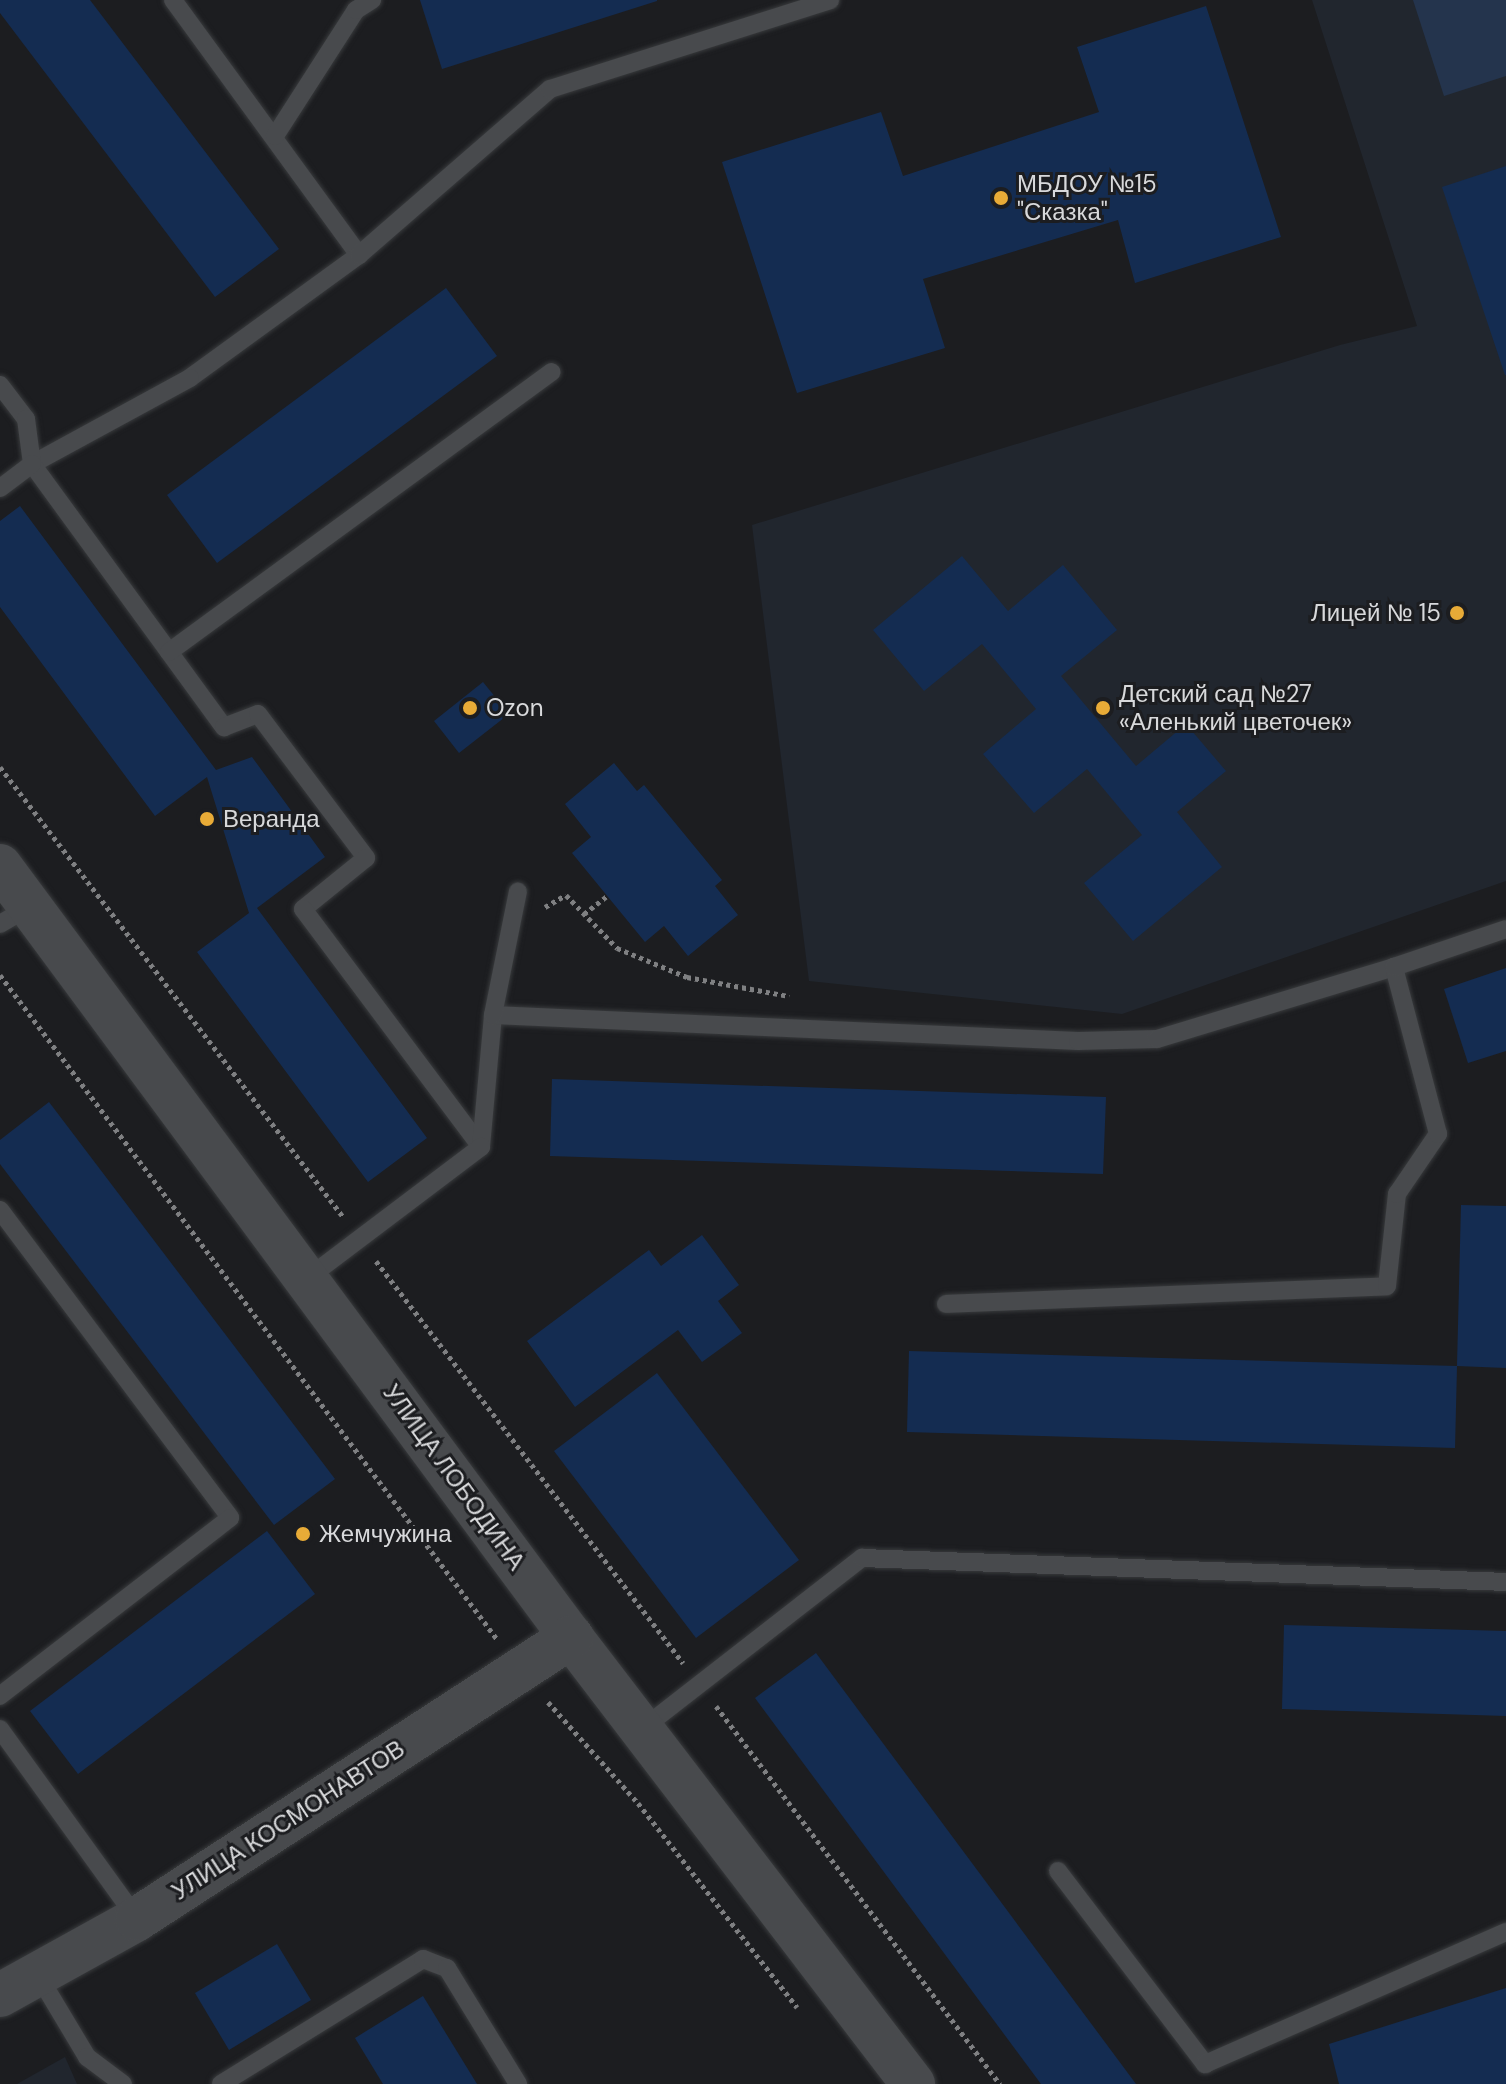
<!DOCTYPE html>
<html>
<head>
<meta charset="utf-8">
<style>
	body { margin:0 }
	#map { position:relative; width:1506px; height:2084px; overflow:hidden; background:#1c1d20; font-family:"DM Sans",sans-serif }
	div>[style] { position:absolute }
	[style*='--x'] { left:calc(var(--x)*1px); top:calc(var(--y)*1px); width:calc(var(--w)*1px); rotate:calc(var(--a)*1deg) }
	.built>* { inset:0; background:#21262e }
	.green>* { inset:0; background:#24344d }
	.building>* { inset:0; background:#142c51 }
	.path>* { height:5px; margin-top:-2.5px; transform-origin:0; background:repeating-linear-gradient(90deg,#7f8082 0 4px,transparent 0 8px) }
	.roads { filter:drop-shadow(0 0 2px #383a3c) drop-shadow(0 0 2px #383a3c) }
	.service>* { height:18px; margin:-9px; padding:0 9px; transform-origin:9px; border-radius:9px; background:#484a4d }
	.tertiary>* { height:44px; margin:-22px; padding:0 22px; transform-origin:22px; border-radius:22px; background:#484a4d }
	.dots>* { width:22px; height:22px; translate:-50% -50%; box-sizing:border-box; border:4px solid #1c1d20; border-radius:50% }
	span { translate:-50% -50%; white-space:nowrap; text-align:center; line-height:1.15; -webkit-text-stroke:6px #1c1d20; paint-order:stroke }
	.poi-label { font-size:24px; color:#d8d9db }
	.left { translate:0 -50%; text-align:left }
	.right { translate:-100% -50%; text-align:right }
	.street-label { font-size:24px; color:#d8d9db }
</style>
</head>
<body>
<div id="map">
	<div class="built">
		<div style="clip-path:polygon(1312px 0,1506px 0,1506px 881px,1122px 1014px,809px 981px,752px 525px,1340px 345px,1417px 326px)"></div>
		<div style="clip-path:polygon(65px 2057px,77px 2084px,17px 2084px)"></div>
	</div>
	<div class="green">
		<div style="clip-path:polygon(1413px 0,1506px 0,1506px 76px,1444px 96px)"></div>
	</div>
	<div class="building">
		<div style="clip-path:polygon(0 0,90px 0,279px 249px,215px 297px,0 13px)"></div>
		<div style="clip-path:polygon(420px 0,657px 0,657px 1px,442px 69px)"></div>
		<div style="clip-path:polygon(1206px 6px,1281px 237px,1135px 283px,1118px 220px,923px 279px,945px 348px,797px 393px,722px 162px,881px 112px,903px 176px,1099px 112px,1077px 47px)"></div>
		<div style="clip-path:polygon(1506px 166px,1506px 375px,1505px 375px,1442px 187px)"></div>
		<div style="clip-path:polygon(446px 288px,497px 356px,217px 563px,167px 495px)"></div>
		<div style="clip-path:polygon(20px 506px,216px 770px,252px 757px,325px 857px,257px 908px,427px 1138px,368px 1182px,197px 952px,249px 913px,207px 777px,155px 816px,0 607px,0 521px)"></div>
		<div style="clip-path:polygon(962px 556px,1008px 611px,1063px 565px,1117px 630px,1061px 676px,1136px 766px,1186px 724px,1226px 771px,1177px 812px,1222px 867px,1133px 941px,1084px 883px,1142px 835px,1087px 769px,1034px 813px,983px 754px,1036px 709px,982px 644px,924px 691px,873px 630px)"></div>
		<div style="clip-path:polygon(483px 682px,509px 714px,459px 753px,434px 721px)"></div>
		<div style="clip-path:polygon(614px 763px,637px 791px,644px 785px,722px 880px,715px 886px,738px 915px,688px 956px,664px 926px,645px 942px,572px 853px,591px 837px,565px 804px)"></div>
		<div style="clip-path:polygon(1506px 968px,1506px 1051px,1468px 1063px,1444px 989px)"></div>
		<div style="clip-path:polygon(552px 1079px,1106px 1097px,1103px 1174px,550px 1156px)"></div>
		<div style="clip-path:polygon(49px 1102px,335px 1479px,274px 1525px,0 1164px,0 1140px)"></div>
		<div style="clip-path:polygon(1461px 1205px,1506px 1206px,1506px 1368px,1457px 1366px)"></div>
		<div style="clip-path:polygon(702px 1235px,739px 1285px,718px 1301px,742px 1333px,702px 1362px,678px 1330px,575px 1407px,527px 1341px,649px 1250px,661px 1266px)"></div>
		<div style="clip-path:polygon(909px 1351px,1457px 1366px,1455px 1448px,907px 1432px)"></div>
		<div style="clip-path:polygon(657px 1373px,799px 1560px,696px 1638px,554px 1451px)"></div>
		<div style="clip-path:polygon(267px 1531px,315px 1594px,78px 1774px,30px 1711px)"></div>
		<div style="clip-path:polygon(1284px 1625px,1506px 1631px,1506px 1716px,1282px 1709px)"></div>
		<div style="clip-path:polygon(816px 1653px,1136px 2084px,1041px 2084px,755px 1698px)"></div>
		<div style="clip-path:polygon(277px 1944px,311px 2000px,229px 2050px,195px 1993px)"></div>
		<div style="clip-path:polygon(1506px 1988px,1506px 2084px,1339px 2084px,1329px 2044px)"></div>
		<div style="clip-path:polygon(423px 1996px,477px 2084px,383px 2084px,355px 2038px)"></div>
	</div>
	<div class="path">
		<div style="--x:0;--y:767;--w:567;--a:52.67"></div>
		<div style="--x:545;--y:907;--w:24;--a:-30"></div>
		<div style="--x:566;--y:895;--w:74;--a:46.1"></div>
		<div style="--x:617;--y:948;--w:76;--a:22.5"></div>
		<div style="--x:687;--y:977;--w:104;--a:10.6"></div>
		<div style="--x:584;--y:914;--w:29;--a:-38"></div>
		<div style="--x:0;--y:975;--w:829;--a:53.19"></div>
		<div style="--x:376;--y:1261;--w:506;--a:52.63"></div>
		<div style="--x:548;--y:1702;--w:135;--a:48.3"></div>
		<div style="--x:638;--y:1803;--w:259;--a:52.1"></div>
		<div style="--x:716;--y:1706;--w:473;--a:53.1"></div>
	</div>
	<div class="roads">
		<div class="service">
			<div style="--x:173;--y:0;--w:316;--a:53.9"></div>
			<div style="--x:359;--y:255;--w:209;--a:144"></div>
			<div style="--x:190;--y:378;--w:180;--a:151.4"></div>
			<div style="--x:32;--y:464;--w:326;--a:53.9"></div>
			<div style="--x:224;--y:727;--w:36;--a:-21"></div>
			<div style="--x:258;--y:714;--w:180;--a:53.1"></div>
			<div style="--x:366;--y:858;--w:81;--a:141"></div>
			<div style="--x:303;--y:909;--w:297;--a:53.2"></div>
			<div style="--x:481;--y:1147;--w:133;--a:-84.8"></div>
			<div style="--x:493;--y:1015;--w:586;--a:2.54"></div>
			<div style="--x:1078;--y:1041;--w:79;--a:-1.5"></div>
			<div style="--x:1157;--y:1039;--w:248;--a:-16.9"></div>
			<div style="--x:275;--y:136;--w:150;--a:-57.3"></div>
			<div style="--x:356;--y:10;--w:19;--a:-32"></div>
			<div style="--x:359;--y:255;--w:253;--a:-41"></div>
			<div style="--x:550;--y:89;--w:294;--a:-17.6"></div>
			<div style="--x:0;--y:385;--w:43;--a:52.6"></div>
			<div style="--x:26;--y:419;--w:45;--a:82.4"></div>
			<div style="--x:32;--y:464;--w:40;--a:143"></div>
			<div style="--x:169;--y:652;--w:474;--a:-36.2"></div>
			<div style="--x:0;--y:924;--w:34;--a:-30"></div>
			<div style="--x:493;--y:1015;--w:126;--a:-78.6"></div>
			<div style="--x:0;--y:1210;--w:384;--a:53.2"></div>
			<div style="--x:230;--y:1518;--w:291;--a:142.3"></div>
			<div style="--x:309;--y:1277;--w:216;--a:-37.1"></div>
			<div style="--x:946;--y:1304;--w:441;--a:-2.3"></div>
			<div style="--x:1387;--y:1286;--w:93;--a:-83.8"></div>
			<div style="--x:1397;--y:1194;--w:73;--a:-55.7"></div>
			<div style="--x:1438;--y:1134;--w:173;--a:-104.8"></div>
			<div style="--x:1394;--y:967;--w:118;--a:-18.7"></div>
			<div style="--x:0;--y:1729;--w:234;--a:54.2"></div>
			<div style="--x:642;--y:1729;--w:279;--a:-37.9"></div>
			<div style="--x:862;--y:1558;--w:644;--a:2.13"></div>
			<div style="--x:1058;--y:1871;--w:243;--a:52.7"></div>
			<div style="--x:1205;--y:2064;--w:329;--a:-23.7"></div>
			<div style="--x:38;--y:1975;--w:96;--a:59.1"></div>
			<div style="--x:87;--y:2057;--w:45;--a:36.9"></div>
			<div style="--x:221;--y:2084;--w:238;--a:-31.7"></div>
			<div style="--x:423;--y:1959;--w:26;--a:21"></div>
			<div style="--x:447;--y:1968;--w:136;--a:58.5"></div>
		</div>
		<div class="tertiary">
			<div style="--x:0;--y:866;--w:959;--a:53.48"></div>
			<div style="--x:571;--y:1637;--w:563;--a:52.58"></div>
			<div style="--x:0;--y:1995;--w:157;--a:-29"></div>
			<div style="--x:137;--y:1919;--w:518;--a:-33.01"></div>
		</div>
	</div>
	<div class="dots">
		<div style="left:1001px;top:198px;background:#e8ab37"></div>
		<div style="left:1457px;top:613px;background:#e8ab37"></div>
		<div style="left:470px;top:708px;background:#e8ab37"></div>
		<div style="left:1103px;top:708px;background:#e8ab37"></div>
		<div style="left:207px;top:819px;background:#e8ab37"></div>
		<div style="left:303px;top:1534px;background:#e8ab37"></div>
	</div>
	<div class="poi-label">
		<span class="left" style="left:1017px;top:198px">МБДОУ №15<br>"Сказка"</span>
		<span class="right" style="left:1441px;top:613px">Лицей № 15</span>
		<span class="left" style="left:1119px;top:708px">Детский сад №27<br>«Аленький цветочек»</span>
		<span class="left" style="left:486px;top:708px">Ozon</span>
		<span class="left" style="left:223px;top:819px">Веранда</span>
		<span class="left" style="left:319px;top:1534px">Жемчужина</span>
	</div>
	<div class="street-label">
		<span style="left:454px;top:1477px;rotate:54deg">УЛИЦА ЛОБОДИНА</span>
		<span style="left:288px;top:1820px;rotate:-33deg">УЛИЦА КОСМОНАВТОВ</span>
	</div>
</div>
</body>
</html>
